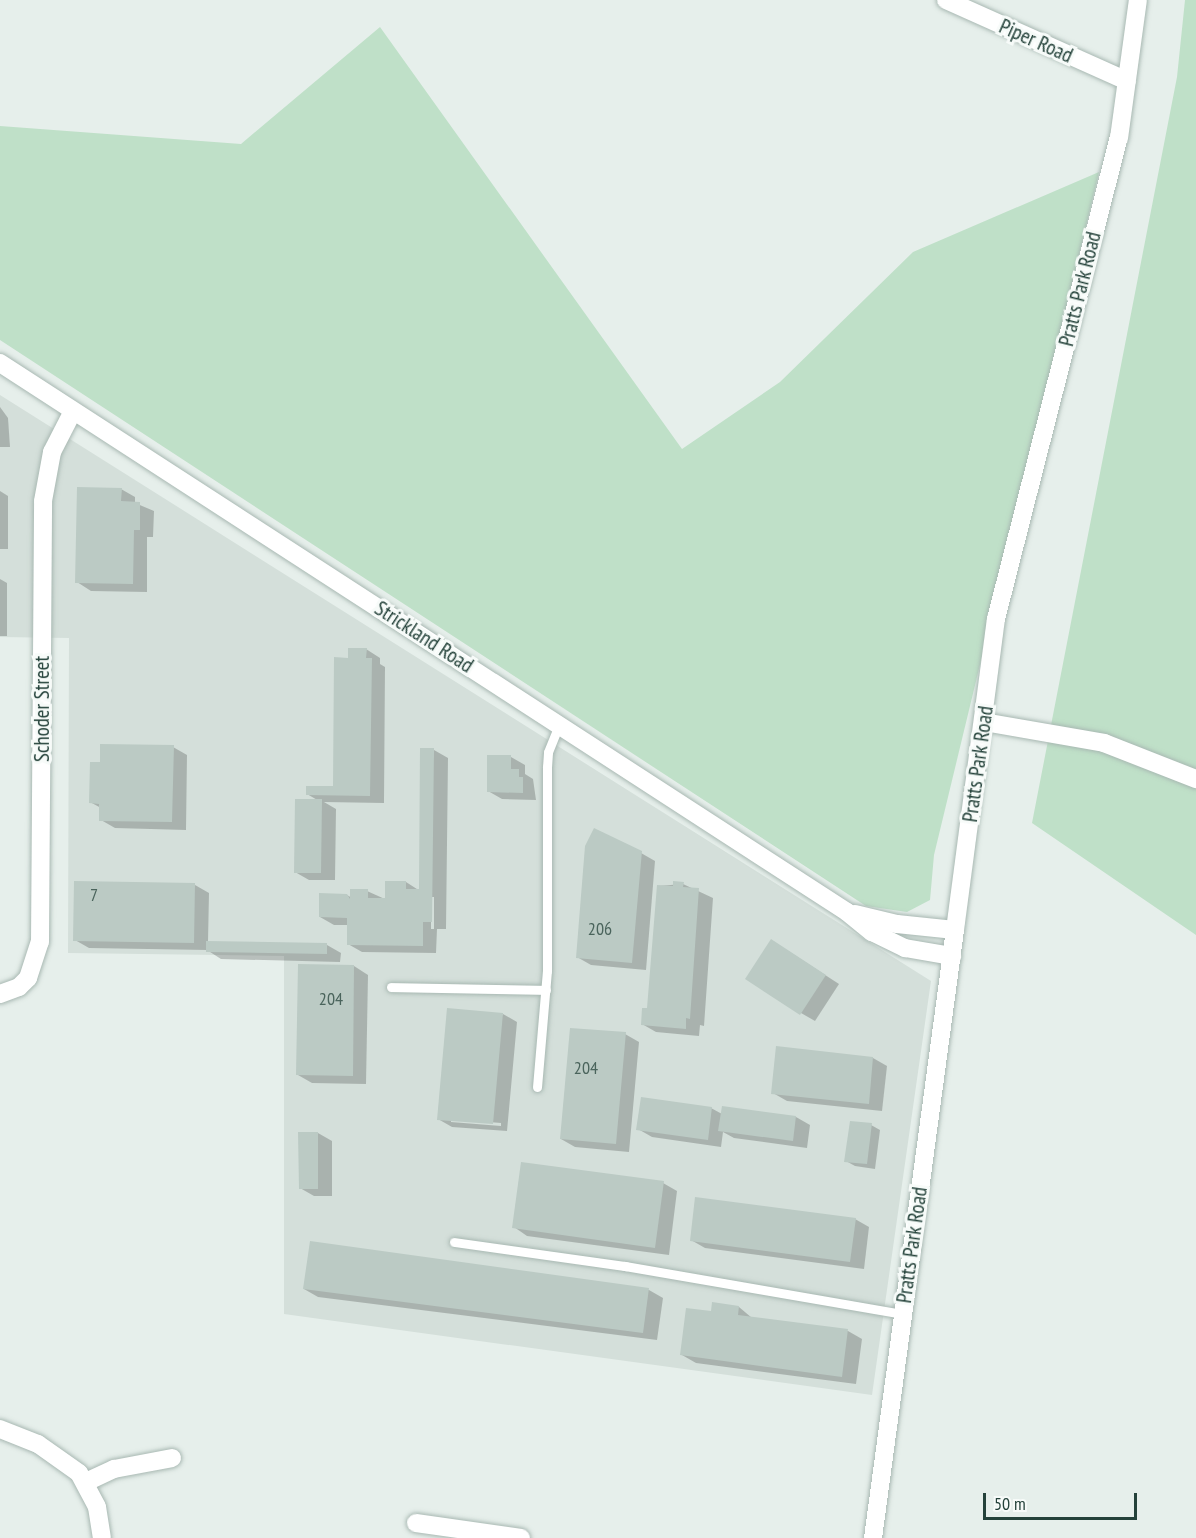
<!DOCTYPE html>
<html>
<head>
<meta charset="utf-8">
<style>
	body { margin:0 }
	#map { position:relative; width:1196px; height:1538px; overflow:hidden; background:#e6efeb; font-family:"PT Sans Narrow",sans-serif }
	div>[style] { position:absolute }
	[style*='--x'] { left:calc(var(--x)*1px); top:calc(var(--y)*1px); width:calc(var(--w)*1px); rotate:calc(var(--a)*1deg) }
	.built>* { inset:0; background:#d4dfda }
	.green>* { inset:0; background:#bfe0c8 }
	.shadow>* { inset:0; background:#0003 }
	.building>* { inset:0; background:#bbcac4 }
	.roads { filter:drop-shadow(0 0 2px #a8b8b2) drop-shadow(0 0 2px #a8b8b2) }
	.lane>* { height:9px; margin:-4.5px; padding:0 4.5px; transform-origin:4.5px; border-radius:4.5px; background:#fff }
	.street>* { height:18px; margin:-9px; padding:0 9px; transform-origin:9px; border-radius:9px; background:#fff }
	.secondary>* { height:18px; margin:-9px; padding:0 9px; transform-origin:9px; border-radius:9px; background:#fff }
	span { translate:-50% -50%; white-space:nowrap; text-align:center; line-height:1.15; -webkit-text-stroke:6px #f7fbf9; paint-order:stroke }
	.number-label { font-size:18px; color:#4a645c }
	.number-label span { -webkit-text-stroke-width:0 }
	.street-label { font-size:21px; color:#24423a }
	.scale { position:absolute; left:983px; top:1493px; width:154px; height:27px; box-sizing:border-box; border:3px solid #24423a; border-top:0; padding-left:8px; font-size:18px; line-height:21px; white-space:nowrap; color:#24423a; -webkit-text-stroke:4px #f7fbf9; paint-order:stroke }
</style>
</head>
<body>
<div id="map">
	<div class="built">
		<div style="clip-path:polygon(0 395px,931px 981px,872px 1395px,284px 1314px,284px 956px,68px 953px,69px 638px,0 637px)"></div>
	</div>
	<div class="green">
		<div style="clip-path:polygon(1185px 0,1196px 0,1196px 935px,1032px 823px,1177px 77px)"></div>
		<div style="clip-path:polygon(380px 27px,682px 449px,780px 382px,913px 252px,1099px 172px,934px 855px,930px 900px,907px 912px,866px 906px,0 340px,0 126px,241px 144px)"></div>
	</div>
	<div class="shadow">
		<div style="clip-path:polygon(0 407px,8px 418px,10px 447px,0 447px)"></div>
		<div style="clip-path:polygon(121px 489px,135px 497px,135px 503px,154px 511px,153px 537px,147px 537px,147px 592px,91px 591px,77px 582px)"></div>
		<div style="clip-path:polygon(0 491px,8px 496px,8px 549px,0 549px)"></div>
		<div style="clip-path:polygon(0 579px,7px 583px,7px 636px,0 636px)"></div>
		<div style="clip-path:polygon(366px 649px,380px 658px,380px 664px,385px 667px,384px 803px,324px 802px,336px 809px,335px 880px,309px 880px,295px 872px,319px 801px,307px 794px,334px 788px,349px 659px)"></div>
		<div style="clip-path:polygon(173px 747px,187px 755px,186px 830px,115px 828px,101px 820px,101px 808px,90px 802px,101px 764px)"></div>
		<div style="clip-path:polygon(evenodd,434px 750px,448px 758px,446px 929px,437px 929px,436px 953px,362px 952px,348px 944px,349px 925px,334px 925px,320px 917px,347px 895px,352px 898px,367px 891px,387px 900px,406px 882px,420px 891px,434px 750px,431px 897px,434px 897px,434px 929px,431px 929px,431px 897px)"></div>
		<div style="clip-path:polygon(511px 757px,525px 765px,525px 774px,533px 779px,536px 800px,502px 799px,488px 791px)"></div>
		<div style="clip-path:polygon(641px 853px,655px 861px,646px 970px,591px 965px,577px 957px)"></div>
		<div style="clip-path:polygon(683px 884px,713px 898px,704px 1026px,700px 1025px,699px 1036px,656px 1032px,642px 1024px,648px 1010px,658px 886px)"></div>
		<div style="clip-path:polygon(195px 885px,209px 893px,208px 942px,327px 945px,341px 953px,340px 962px,221px 959px,207px 950px,89px 948px,75px 940px)"></div>
		<div style="clip-path:polygon(785px 949px,839px 984px,815px 1021px,801px 1013px)"></div>
		<div style="clip-path:polygon(354px 966px,368px 975px,366px 1084px,312px 1083px,298px 1075px)"></div>
		<div style="clip-path:polygon(evenodd,503px 1014px,517px 1022px,507px 1131px,452px 1127px,438px 1119px,503px 1014px,451px 1119px,501px 1123px,501px 1126px,451px 1122px,451px 1119px)"></div>
		<div style="clip-path:polygon(625px 1034px,639px 1042px,629px 1152px,575px 1147px,561px 1139px)"></div>
		<div style="clip-path:polygon(778px 1048px,873px 1058px,887px 1066px,882px 1111px,787px 1101px,773px 1093px)"></div>
		<div style="clip-path:polygon(711px 1108px,722px 1114px,723px 1108px,796px 1117px,810px 1125px,807px 1148px,734px 1138px,723px 1132px,721px 1147px,652px 1137px,638px 1129px)"></div>
		<div style="clip-path:polygon(871px 1125px,880px 1130px,875px 1169px,855px 1166px,846px 1161px)"></div>
		<div style="clip-path:polygon(318px 1133px,332px 1141px,332px 1196px,314px 1196px,300px 1188px)"></div>
		<div style="clip-path:polygon(663px 1183px,677px 1191px,669px 1255px,527px 1236px,514px 1227px)"></div>
		<div style="clip-path:polygon(855px 1219px,869px 1227px,864px 1269px,705px 1248px,691px 1240px)"></div>
		<div style="clip-path:polygon(311px 1243px,649px 1290px,663px 1298px,657px 1340px,318px 1297px,304px 1289px)"></div>
		<div style="clip-path:polygon(739px 1307px,752px 1318px,848px 1331px,862px 1339px,856px 1384px,696px 1363px,682px 1355px,712px 1313px)"></div>
	</div>
	<div class="building">
		<div style="clip-path:polygon(77px 487px,122px 488px,121px 501px,140px 502px,140px 530px,134px 530px,133px 584px,75px 583px)"></div>
		<div style="clip-path:polygon(348px 648px,367px 648px,366px 658px,372px 658px,370px 796px,306px 795px,306px 786px,333px 786px,334px 657px,348px 658px)"></div>
		<div style="clip-path:polygon(100px 744px,174px 745px,172px 822px,99px 821px,99px 804px,89px 803px,90px 762px,100px 762px)"></div>
		<div style="clip-path:polygon(420px 748px,434px 748px,432px 922px,423px 922px,423px 946px,347px 945px,347px 918px,319px 917px,319px 893px,347px 894px,350px 899px,350px 889px,368px 889px,368px 898px,385px 898px,385px 881px,406px 881px,406px 889px,419px 889px)"></div>
		<div style="clip-path:polygon(487px 755px,511px 755px,511px 769px,519px 769px,519px 777px,523px 777px,523px 793px,487px 792px)"></div>
		<div style="clip-path:polygon(295px 799px,322px 799px,321px 873px,294px 873px)"></div>
		<div style="clip-path:polygon(594px 828px,642px 851px,632px 963px,576px 958px,585px 846px)"></div>
		<div style="clip-path:polygon(74px 881px,195px 883px,194px 943px,73px 941px)"></div>
		<div style="clip-path:polygon(673px 881px,684px 882px,683px 887px,699px 888px,690px 1019px,686px 1018px,686px 1029px,641px 1025px,642px 1008px,647px 1008px,657px 885px,673px 886px)"></div>
		<div style="clip-path:polygon(771px 939px,826px 975px,800px 1015px,745px 979px)"></div>
		<div style="clip-path:polygon(206px 941px,327px 943px,327px 954px,206px 952px)"></div>
		<div style="clip-path:polygon(298px 964px,354px 965px,353px 1076px,296px 1075px)"></div>
		<div style="clip-path:polygon(447px 1008px,503px 1013px,493px 1124px,437px 1120px)"></div>
		<div style="clip-path:polygon(570px 1028px,626px 1032px,616px 1144px,560px 1139px)"></div>
		<div style="clip-path:polygon(776px 1046px,873px 1057px,869px 1104px,771px 1094px)"></div>
		<div style="clip-path:polygon(641px 1097px,712px 1107px,708px 1140px,636px 1130px)"></div>
		<div style="clip-path:polygon(722px 1106px,796px 1116px,793px 1141px,718px 1131px)"></div>
		<div style="clip-path:polygon(850px 1121px,872px 1123px,867px 1164px,844px 1162px)"></div>
		<div style="clip-path:polygon(298px 1132px,318px 1132px,318px 1189px,299px 1189px)"></div>
		<div style="clip-path:polygon(521px 1162px,664px 1181px,655px 1248px,512px 1228px)"></div>
		<div style="clip-path:polygon(695px 1197px,856px 1218px,850px 1262px,690px 1241px)"></div>
		<div style="clip-path:polygon(310px 1241px,649px 1288px,643px 1333px,303px 1289px)"></div>
		<div style="clip-path:polygon(712px 1302px,739px 1306px,738px 1315px,848px 1329px,842px 1377px,680px 1355px,686px 1308px,711px 1311px)"></div>
	</div>
	<div class="roads">
		<div class="lane">
			<div style="--x:391;--y:987;--w:155;--a:1.1"></div>
			<div style="--x:537;--y:1087;--w:116;--a:-85.1"></div>
			<div style="--x:547;--y:971;--w:204;--a:-90"></div>
			<div style="--x:547;--y:767;--w:15;--a:-86"></div>
			<div style="--x:548;--y:752;--w:29;--a:-68"></div>
			<div style="--x:454;--y:1242;--w:173;--a:8"></div>
			<div style="--x:625;--y:1266;--w:281;--a:9.8"></div>
		</div>
		<div class="street">
			<div style="--x:946;--y:0;--w:198;--a:24.1"></div>
			<div style="--x:984;--y:722;--w:122;--a:9.9"></div>
			<div style="--x:1104;--y:743;--w:99;--a:21.4"></div>
			<div style="--x:955;--y:930;--w:314;--a:-82.5"></div>
			<div style="--x:996;--y:619;--w:496;--a:-75.7"></div>
			<div style="--x:1119;--y:138;--w:139;--a:-82.2"></div>
			<div style="--x:0;--y:994;--w:20;--a:-20"></div>
			<div style="--x:19;--y:987;--w:13;--a:-45"></div>
			<div style="--x:28;--y:978;--w:38;--a:-72"></div>
			<div style="--x:40;--y:942;--w:441;--a:-89.6"></div>
			<div style="--x:43;--y:501;--w:50;--a:-79.6"></div>
			<div style="--x:52;--y:452;--w:46;--a:-62.9"></div>
			<div style="--x:0;--y:1429;--w:41;--a:21.5"></div>
			<div style="--x:38;--y:1444;--w:50;--a:35.3"></div>
			<div style="--x:79;--y:1473;--w:38;--a:62"></div>
			<div style="--x:97;--y:1507;--w:31;--a:81"></div>
			<div style="--x:86;--y:1482;--w:31;--a:-25"></div>
			<div style="--x:114;--y:1469;--w:59;--a:-10.7"></div>
			<div style="--x:416;--y:1523;--w:106;--a:8.1"></div>
		</div>
		<div class="secondary">
			<div style="--x:0;--y:363;--w:1009;--a:32.95"></div>
			<div style="--x:847;--y:912;--w:32;--a:39"></div>
			<div style="--x:872;--y:932;--w:37;--a:26"></div>
			<div style="--x:905;--y:948;--w:48;--a:9.7"></div>
			<div style="--x:855;--y:914;--w:43;--a:13.4"></div>
			<div style="--x:897;--y:924;--w:58;--a:5.9"></div>
			<div style="--x:955;--y:930;--w:614;--a:97.68"></div>
		</div>
	</div>
	<div class="number-label">
		<span style="left:94px;top:895px">7</span>
		<span style="left:600px;top:929px">206</span>
		<span style="left:331px;top:999px">204</span>
		<span style="left:586px;top:1068px">204</span>
	</div>
	<div class="street-label">
		<span style="left:1036px;top:41px;rotate:24deg">Piper Road</span>
		<span style="left:1080px;top:289px;rotate:-76deg">Pratts Park Road</span>
		<span style="left:424px;top:637px;rotate:33deg">Strickland Road</span>
		<span style="left:42px;top:709px;rotate:-90deg">Schoder Street</span>
		<span style="left:978px;top:764px;rotate:-82deg">Pratts Park Road</span>
		<span style="left:912px;top:1245px;rotate:-82deg">Pratts Park Road</span>
	</div>
	<div class="scale">50 m</div>
</div>
</body>
</html>
